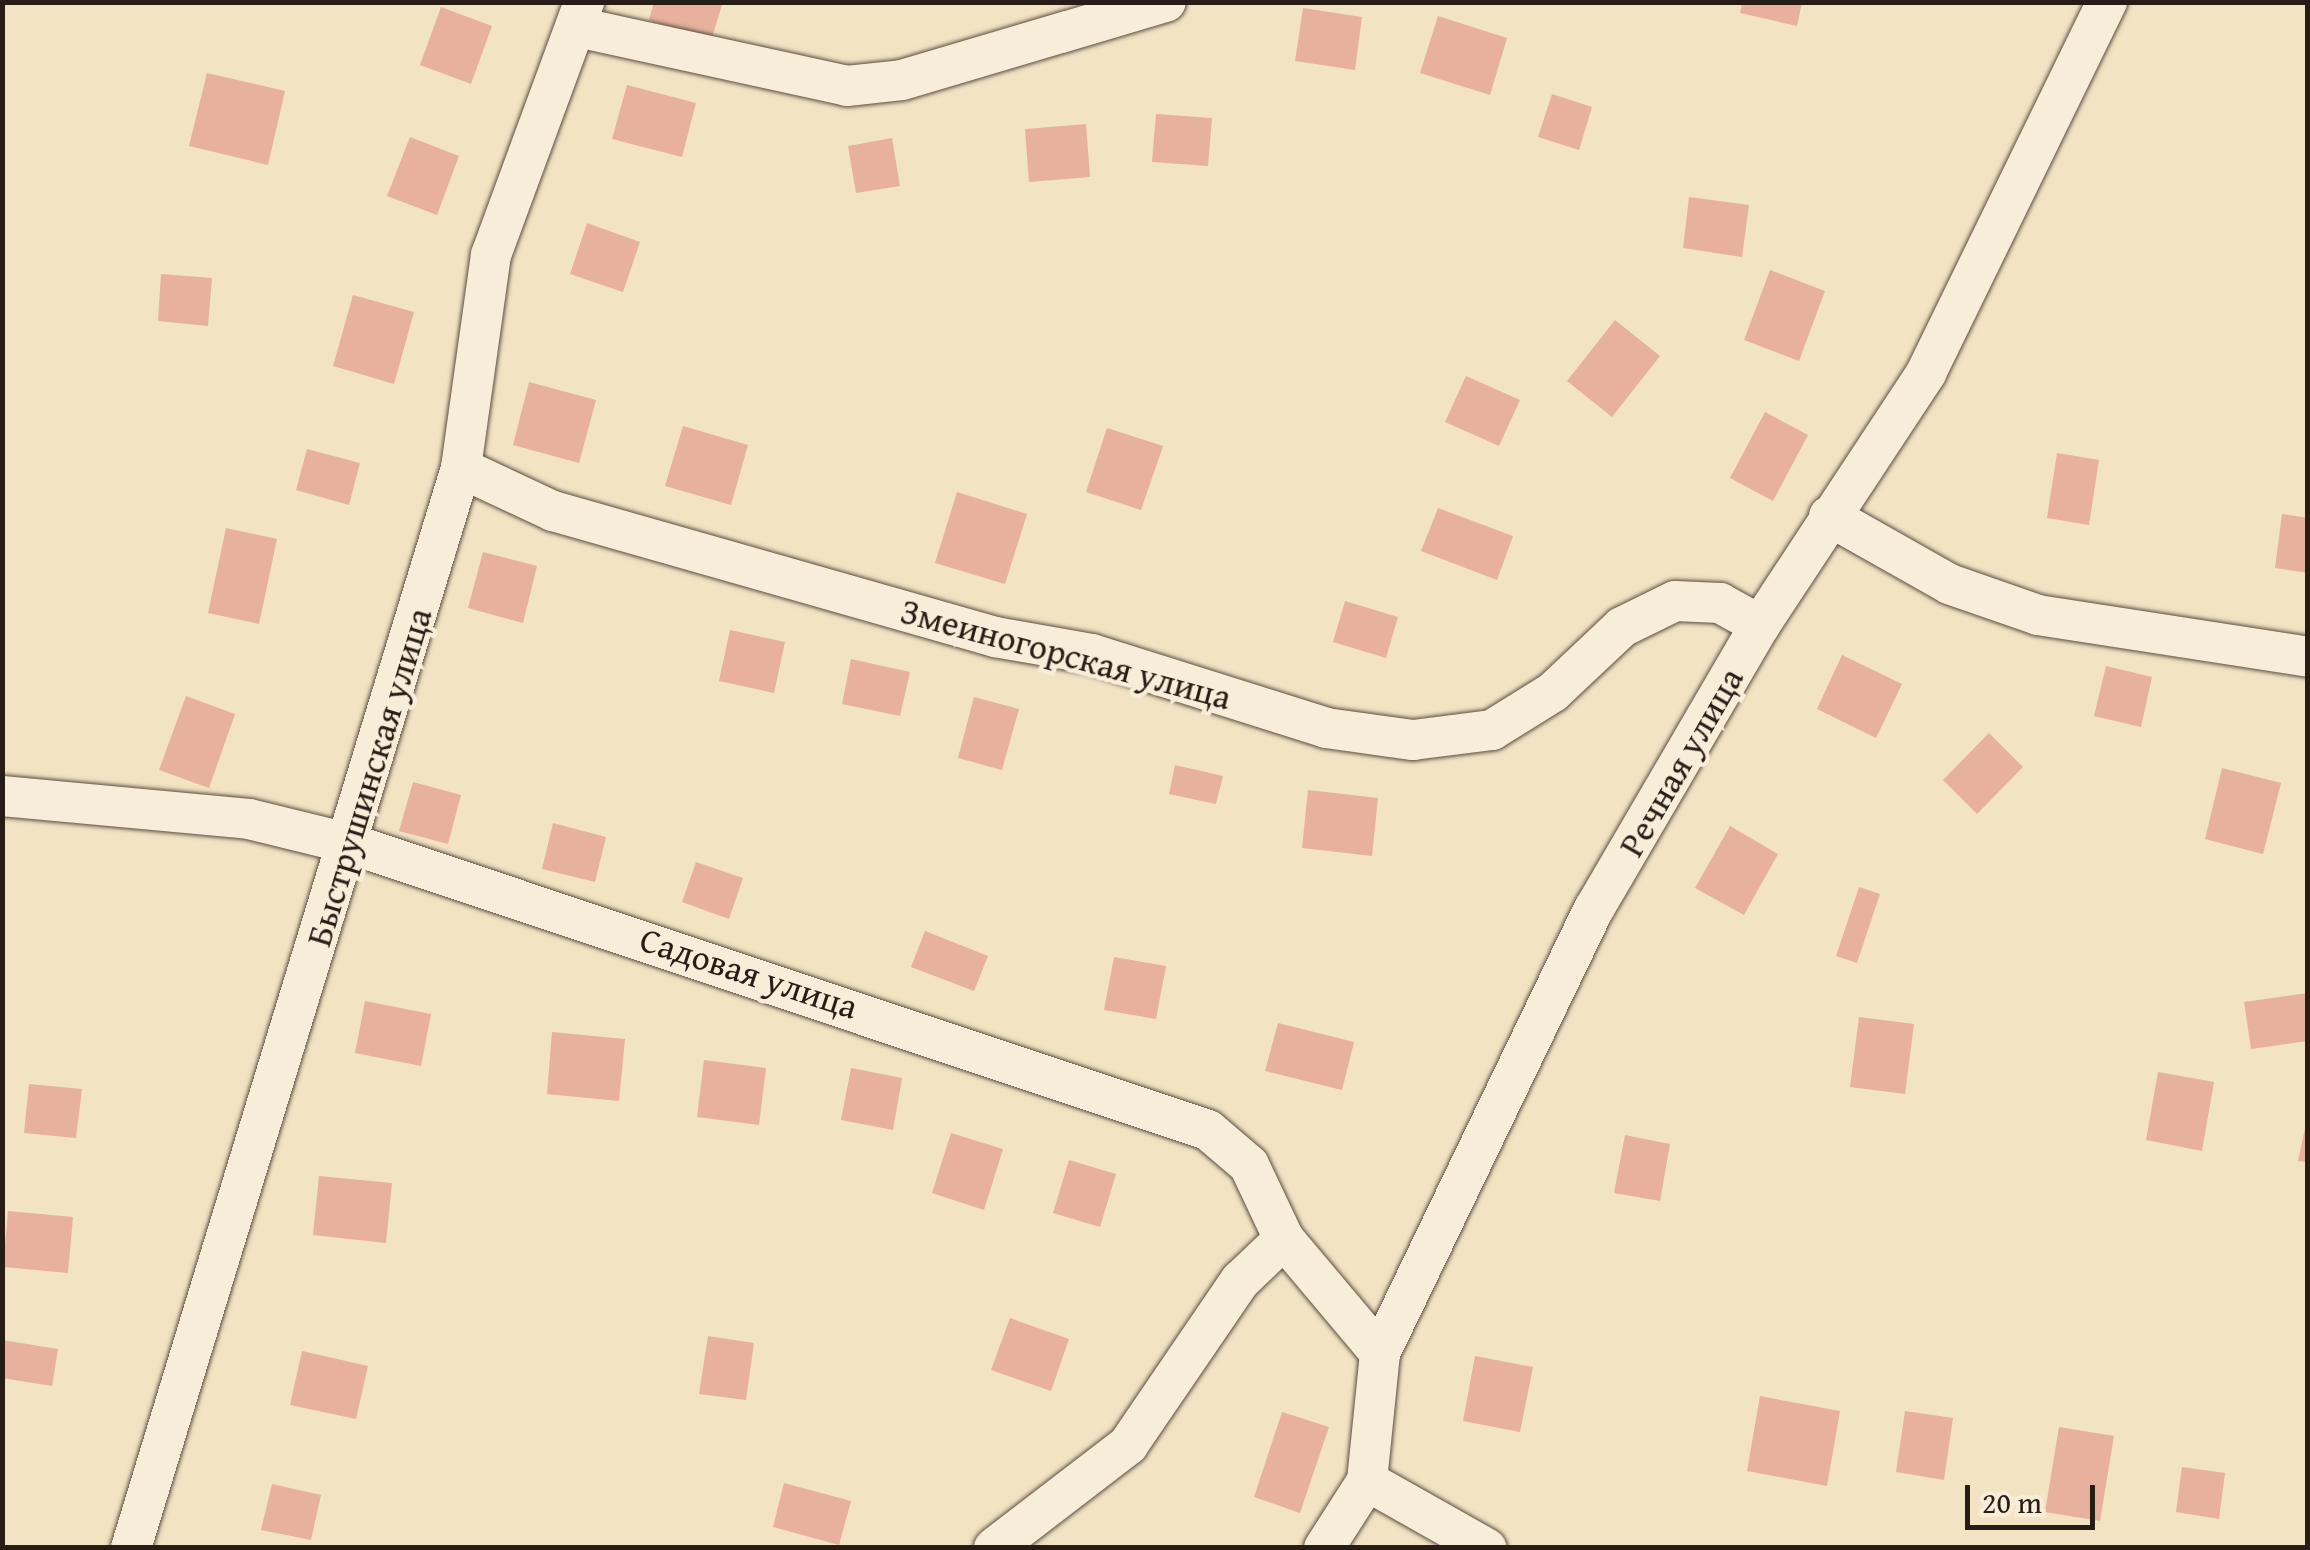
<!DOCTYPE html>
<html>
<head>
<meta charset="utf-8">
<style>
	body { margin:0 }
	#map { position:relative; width:2310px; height:1550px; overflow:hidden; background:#f2e3c3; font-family:"Gentium Book Plus",serif }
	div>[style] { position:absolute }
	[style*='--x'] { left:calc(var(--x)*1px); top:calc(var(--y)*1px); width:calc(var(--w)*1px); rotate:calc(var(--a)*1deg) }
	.building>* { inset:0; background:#e7b19d }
	.roads { filter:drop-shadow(0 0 2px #5a4e41) drop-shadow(0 0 2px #5a4e41) }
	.minor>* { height:40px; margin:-20px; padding:0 20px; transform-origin:20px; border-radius:20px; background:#f7edd8 }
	span { translate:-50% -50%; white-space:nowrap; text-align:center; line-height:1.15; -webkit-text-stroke:9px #f7edd8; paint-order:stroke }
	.street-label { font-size:35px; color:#281d16 }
	.frame { position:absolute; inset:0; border:5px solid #281d16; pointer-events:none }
	.scale { position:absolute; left:1965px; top:1485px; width:130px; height:45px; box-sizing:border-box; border:5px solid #281d16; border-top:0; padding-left:12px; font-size:30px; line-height:35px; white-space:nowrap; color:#281d16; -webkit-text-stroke:8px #f7edd8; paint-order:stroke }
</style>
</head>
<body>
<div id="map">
	<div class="building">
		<div style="clip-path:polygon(654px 2px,723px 2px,711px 40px,649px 20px)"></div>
		<div style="clip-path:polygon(1742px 2px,1802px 2px,1797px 26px,1740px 13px)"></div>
		<div style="clip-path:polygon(441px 7px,492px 26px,471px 84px,420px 65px)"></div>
		<div style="clip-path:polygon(1303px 8px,1362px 17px,1355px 70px,1295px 61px)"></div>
		<div style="clip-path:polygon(1438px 16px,1507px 38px,1490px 95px,1420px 73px)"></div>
		<div style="clip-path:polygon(207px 73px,285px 91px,268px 165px,189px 146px)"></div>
		<div style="clip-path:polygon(627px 85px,696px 103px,682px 157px,612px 139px)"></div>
		<div style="clip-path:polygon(1552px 94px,1592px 107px,1579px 150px,1538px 137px)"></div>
		<div style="clip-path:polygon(1156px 114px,1212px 118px,1208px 166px,1152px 162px)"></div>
		<div style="clip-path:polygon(1086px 124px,1090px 177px,1029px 182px,1025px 129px)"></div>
		<div style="clip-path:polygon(410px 137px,459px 156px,437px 215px,387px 196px)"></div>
		<div style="clip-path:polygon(892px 138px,900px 186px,856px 193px,848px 146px)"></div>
		<div style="clip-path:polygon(1689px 197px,1749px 205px,1742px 257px,1683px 248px)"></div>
		<div style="clip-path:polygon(587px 223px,640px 242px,623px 292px,570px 274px)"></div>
		<div style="clip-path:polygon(1770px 270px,1825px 291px,1799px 361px,1744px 340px)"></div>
		<div style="clip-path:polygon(161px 274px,212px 278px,208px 326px,158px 321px)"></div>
		<div style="clip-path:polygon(353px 295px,414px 312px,394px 384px,333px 366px)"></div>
		<div style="clip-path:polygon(1615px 320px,1660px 356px,1612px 417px,1567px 381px)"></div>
		<div style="clip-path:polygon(1466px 376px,1520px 400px,1499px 446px,1445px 422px)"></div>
		<div style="clip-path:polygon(529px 382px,596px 400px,579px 463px,513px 445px)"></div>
		<div style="clip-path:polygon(1765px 412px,1808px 435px,1773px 501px,1730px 478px)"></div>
		<div style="clip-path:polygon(683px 426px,748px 445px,731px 505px,665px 486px)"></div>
		<div style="clip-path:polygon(1107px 428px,1163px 446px,1141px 510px,1086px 492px)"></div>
		<div style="clip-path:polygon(307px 449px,360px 463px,349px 505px,296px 490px)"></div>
		<div style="clip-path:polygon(2057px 453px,2099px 460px,2089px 525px,2047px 518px)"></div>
		<div style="clip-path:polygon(957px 492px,1027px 514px,1005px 584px,935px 563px)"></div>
		<div style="clip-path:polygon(1438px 508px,1513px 536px,1497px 580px,1421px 551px)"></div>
		<div style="clip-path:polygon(2282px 514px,2308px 518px,2308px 573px,2275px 568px)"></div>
		<div style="clip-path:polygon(226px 528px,277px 539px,259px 624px,208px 613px)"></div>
		<div style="clip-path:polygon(483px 552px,537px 566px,523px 623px,468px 608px)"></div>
		<div style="clip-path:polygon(1345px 601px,1398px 617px,1386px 658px,1333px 642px)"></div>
		<div style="clip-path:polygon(730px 630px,785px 642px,774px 693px,719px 681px)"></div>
		<div style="clip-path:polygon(1842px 655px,1902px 684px,1876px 738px,1817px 709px)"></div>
		<div style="clip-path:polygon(851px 659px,910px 672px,900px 716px,842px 704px)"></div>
		<div style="clip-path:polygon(2106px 666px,2152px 677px,2141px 727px,2094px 716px)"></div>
		<div style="clip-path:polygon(186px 696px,235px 714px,209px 788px,159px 770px)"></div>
		<div style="clip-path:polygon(974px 697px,1019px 709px,1002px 770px,958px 758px)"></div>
		<div style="clip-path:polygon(1989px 733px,2023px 767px,1977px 814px,1943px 780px)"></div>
		<div style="clip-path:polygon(1175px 765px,1223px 776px,1216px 804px,1169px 794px)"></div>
		<div style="clip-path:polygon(2222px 768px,2281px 783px,2263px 854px,2205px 839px)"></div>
		<div style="clip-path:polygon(413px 782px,461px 795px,448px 844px,399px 831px)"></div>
		<div style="clip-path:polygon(1308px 790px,1378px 798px,1372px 856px,1302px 848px)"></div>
		<div style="clip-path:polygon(553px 823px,606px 837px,595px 882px,542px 869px)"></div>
		<div style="clip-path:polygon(1730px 826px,1778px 854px,1744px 915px,1695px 888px)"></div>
		<div style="clip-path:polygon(696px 862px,743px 878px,729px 919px,682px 902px)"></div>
		<div style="clip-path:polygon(1859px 887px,1880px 894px,1857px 963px,1836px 956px)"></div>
		<div style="clip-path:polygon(925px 931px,988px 956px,974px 991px,911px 967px)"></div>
		<div style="clip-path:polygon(1114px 957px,1166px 966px,1156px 1019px,1104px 1010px)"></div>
		<div style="clip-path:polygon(2308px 993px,2308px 1041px,2251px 1049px,2244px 1002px)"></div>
		<div style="clip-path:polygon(365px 1001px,431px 1014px,421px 1066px,355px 1053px)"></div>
		<div style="clip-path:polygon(1859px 1017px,1914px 1024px,1905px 1094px,1850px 1087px)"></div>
		<div style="clip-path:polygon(1278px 1023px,1354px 1042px,1342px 1090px,1265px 1071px)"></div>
		<div style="clip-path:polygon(552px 1032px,625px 1039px,619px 1101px,547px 1094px)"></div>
		<div style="clip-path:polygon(704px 1060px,766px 1068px,759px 1125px,697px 1117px)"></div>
		<div style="clip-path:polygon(851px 1068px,902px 1078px,893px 1130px,841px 1120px)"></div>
		<div style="clip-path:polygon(2158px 1072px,2214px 1082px,2202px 1151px,2146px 1140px)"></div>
		<div style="clip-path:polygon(29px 1084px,82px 1089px,76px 1138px,24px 1133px)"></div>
		<div style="clip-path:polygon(2308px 1115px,2308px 1162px,2298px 1161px)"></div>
		<div style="clip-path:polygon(951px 1133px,1003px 1149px,984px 1210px,932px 1193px)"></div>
		<div style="clip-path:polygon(1625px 1135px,1670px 1144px,1660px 1201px,1614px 1193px)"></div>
		<div style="clip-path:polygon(1069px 1160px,1116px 1174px,1100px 1227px,1053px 1213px)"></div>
		<div style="clip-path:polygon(319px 1176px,392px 1183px,386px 1243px,313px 1235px)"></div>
		<div style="clip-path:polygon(8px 1211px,73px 1217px,68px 1273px,3px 1267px)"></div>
		<div style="clip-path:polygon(1010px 1318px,1069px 1339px,1051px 1391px,991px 1370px)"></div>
		<div style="clip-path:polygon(708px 1336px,754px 1343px,746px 1400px,699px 1394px)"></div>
		<div style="clip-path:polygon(2px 1340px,58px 1349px,52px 1386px,2px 1378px)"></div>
		<div style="clip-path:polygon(302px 1351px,368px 1366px,356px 1419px,290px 1405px)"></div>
		<div style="clip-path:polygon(1475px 1356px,1533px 1367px,1520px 1432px,1463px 1421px)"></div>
		<div style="clip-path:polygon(1760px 1396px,1840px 1411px,1827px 1486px,1747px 1471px)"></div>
		<div style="clip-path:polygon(1905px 1411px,1953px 1418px,1944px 1480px,1896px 1472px)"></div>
		<div style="clip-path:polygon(1282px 1412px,1329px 1427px,1300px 1513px,1254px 1497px)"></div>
		<div style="clip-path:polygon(2059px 1427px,2114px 1436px,2100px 1521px,2045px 1512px)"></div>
		<div style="clip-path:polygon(2182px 1467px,2225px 1473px,2219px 1519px,2176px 1512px)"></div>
		<div style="clip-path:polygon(784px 1483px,851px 1501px,839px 1545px,773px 1527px)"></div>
		<div style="clip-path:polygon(272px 1484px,321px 1495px,311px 1540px,261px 1530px)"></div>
	</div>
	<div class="roads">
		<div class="minor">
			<div style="--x:577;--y:27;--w:276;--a:12.3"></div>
			<div style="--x:847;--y:86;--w:55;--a:-6.2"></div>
			<div style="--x:902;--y:80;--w:275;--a:-16.5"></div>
			<div style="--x:461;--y:468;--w:102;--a:25.1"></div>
			<div style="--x:553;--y:511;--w:460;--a:15.9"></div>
			<div style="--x:995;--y:637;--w:98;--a:9.9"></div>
			<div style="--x:1092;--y:654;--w:245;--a:17.5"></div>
			<div style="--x:1326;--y:728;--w:88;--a:7.9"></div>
			<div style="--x:1413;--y:740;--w:80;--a:-7.2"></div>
			<div style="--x:1492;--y:730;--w:72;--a:-31.9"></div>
			<div style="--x:1553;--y:692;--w:95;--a:-43.3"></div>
			<div style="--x:1622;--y:627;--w:59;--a:-26.1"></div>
			<div style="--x:1675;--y:601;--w:45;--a:2.5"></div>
			<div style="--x:1720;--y:603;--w:46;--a:28.8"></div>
			<div style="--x:1829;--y:516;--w:138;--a:29.5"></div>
			<div style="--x:1949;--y:584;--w:94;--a:19.2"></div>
			<div style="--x:2038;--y:615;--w:273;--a:8.8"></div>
			<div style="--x:2;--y:796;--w:248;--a:5.3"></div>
			<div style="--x:249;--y:819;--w:105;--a:13.8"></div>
			<div style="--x:351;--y:844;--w:903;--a:18.46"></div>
			<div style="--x:1208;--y:1130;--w:54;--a:40.5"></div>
			<div style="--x:1249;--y:1165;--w:82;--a:64.7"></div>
			<div style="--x:1284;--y:1239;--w:149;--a:49.9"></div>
			<div style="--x:1367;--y:1481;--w:137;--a:29.4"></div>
			<div style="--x:131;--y:1548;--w:1129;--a:-73.01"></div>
			<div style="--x:461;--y:468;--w:215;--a:-82"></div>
			<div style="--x:491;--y:255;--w:270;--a:-69.8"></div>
			<div style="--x:994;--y:1548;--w:169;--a:-37.5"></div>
			<div style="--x:1128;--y:1445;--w:199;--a:-55.7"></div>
			<div style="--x:1240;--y:1281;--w:61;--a:-43.7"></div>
			<div style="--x:1324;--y:1548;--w:80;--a:-57.3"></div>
			<div style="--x:1367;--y:1481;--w:129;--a:-84.2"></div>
			<div style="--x:1380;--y:1353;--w:493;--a:-64.3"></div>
			<div style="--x:1594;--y:909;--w:329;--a:-59.7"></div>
			<div style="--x:1760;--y:625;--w:302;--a:-56.6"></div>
			<div style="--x:1926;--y:373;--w:413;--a:-64"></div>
		</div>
	</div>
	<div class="street-label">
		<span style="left:1066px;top:654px;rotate:15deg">Змеиногорская улица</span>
		<span style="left:1681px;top:762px;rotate:-60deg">Речная улица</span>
		<span style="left:369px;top:777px;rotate:-73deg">Быструшинская улица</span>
		<span style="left:749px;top:973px;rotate:18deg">Садовая улица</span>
	</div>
	<div class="frame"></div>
	<div class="scale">20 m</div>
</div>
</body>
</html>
